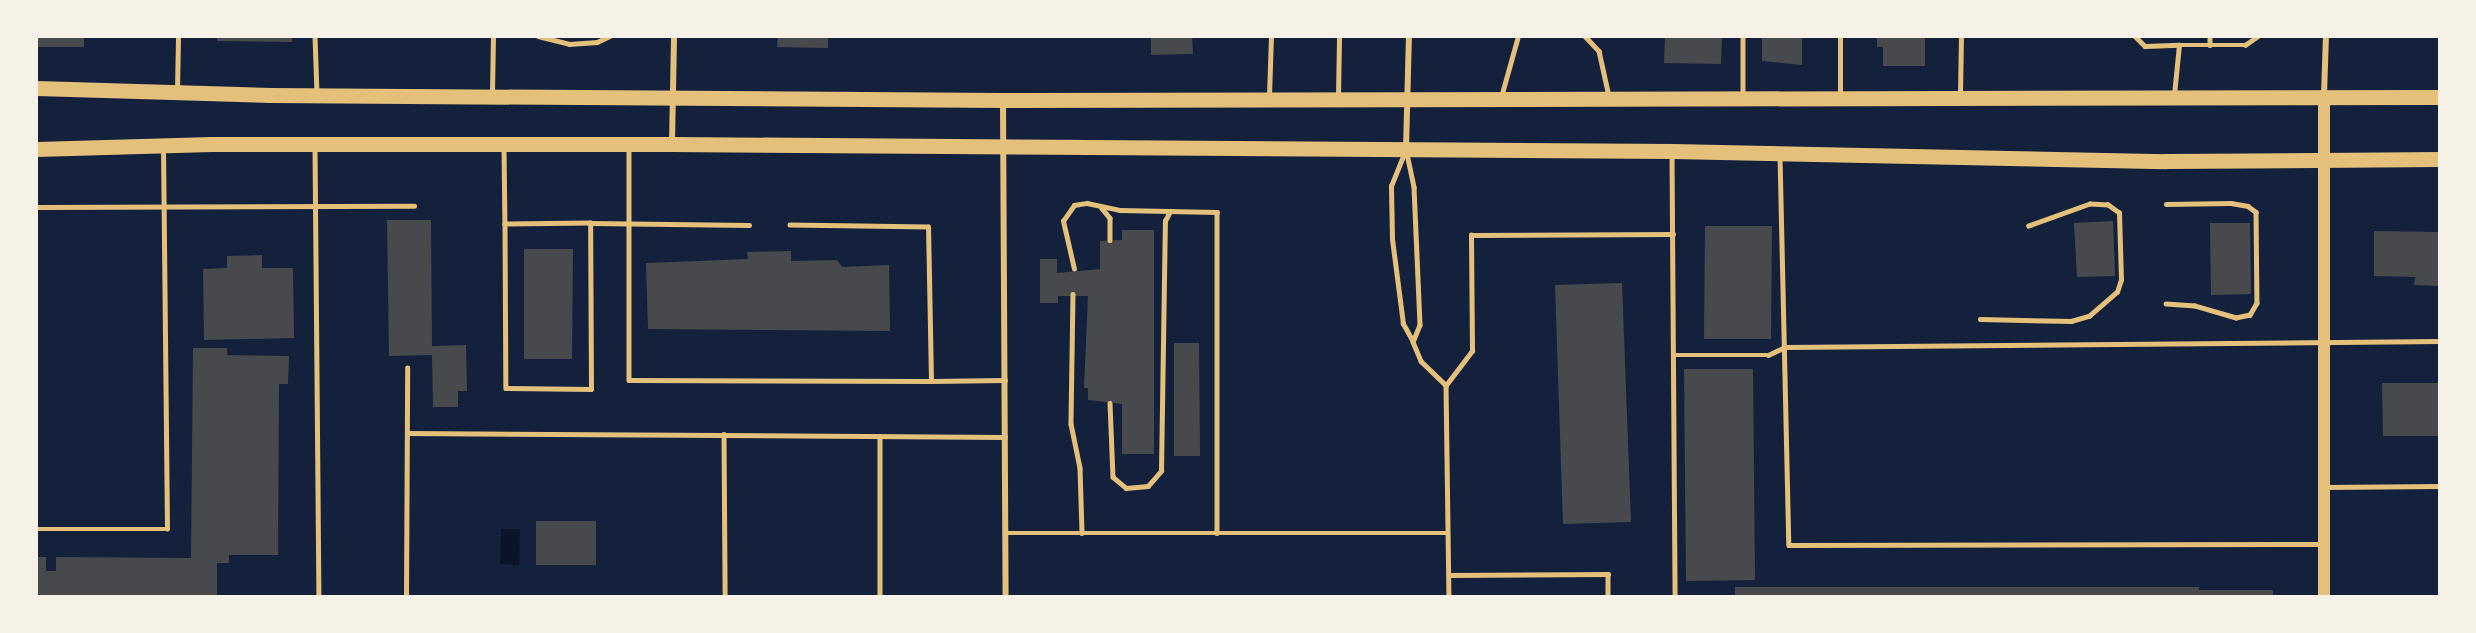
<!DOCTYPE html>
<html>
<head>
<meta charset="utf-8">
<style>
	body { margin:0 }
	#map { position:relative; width:2476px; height:633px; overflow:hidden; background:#14213d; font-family:Jost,sans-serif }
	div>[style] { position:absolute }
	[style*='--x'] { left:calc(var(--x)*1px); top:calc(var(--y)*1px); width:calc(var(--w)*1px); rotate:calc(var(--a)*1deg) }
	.water>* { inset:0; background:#0b132b }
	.building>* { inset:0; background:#48494c }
	.service>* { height:4.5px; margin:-2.25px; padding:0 2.25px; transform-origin:2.25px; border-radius:2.25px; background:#e5c07b }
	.minor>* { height:6px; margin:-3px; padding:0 3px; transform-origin:3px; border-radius:3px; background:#e5c07b }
	.secondary>* { height:12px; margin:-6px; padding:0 6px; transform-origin:6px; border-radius:6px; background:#e5c07b }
	.primary>* { height:15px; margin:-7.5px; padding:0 7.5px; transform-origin:7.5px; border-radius:7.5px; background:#e5c07b }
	span { translate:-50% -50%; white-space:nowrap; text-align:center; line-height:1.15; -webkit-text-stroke:4.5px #f6f1e7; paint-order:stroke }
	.frame { position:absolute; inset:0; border:38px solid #f6f1e7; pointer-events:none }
</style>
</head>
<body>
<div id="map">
	<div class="water">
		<div style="clip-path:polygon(501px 529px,520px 529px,519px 565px,500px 564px)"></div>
	</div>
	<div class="building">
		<div style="clip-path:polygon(36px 36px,84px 36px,84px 47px,37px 47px)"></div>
		<div style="clip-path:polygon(217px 36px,292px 36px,292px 42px,217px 41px)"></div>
		<div style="clip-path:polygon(778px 36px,828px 36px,828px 48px,777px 47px)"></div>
		<div style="clip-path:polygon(1151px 36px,1192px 36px,1193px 54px,1151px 55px)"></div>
		<div style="clip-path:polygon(1665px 36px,1722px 36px,1721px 64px,1664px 63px)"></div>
		<div style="clip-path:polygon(1762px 36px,1802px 36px,1802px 65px,1762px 61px)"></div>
		<div style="clip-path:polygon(1877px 36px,1925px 36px,1925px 66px,1883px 66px,1883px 47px,1877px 47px)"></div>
		<div style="clip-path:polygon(387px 220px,431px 220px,432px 346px,466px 345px,467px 391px,458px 391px,458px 407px,433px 407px,432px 355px,389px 356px)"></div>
		<div style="clip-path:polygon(2113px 221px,2115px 276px,2077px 277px,2074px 223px)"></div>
		<div style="clip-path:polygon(2210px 223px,2250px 223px,2251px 294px,2211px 295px)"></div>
		<div style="clip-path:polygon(1705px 226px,1772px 226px,1771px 339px,1704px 339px)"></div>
		<div style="clip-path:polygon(1122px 230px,1154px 230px,1154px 454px,1122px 454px,1122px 404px,1088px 400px,1088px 388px,1084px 388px,1088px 296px,1058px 296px,1058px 303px,1040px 303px,1040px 259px,1057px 259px,1057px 273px,1100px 269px,1100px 241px,1122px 240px)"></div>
		<div style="clip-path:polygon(2374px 231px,2439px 232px,2440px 286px,2414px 285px,2415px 277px,2374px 276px)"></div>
		<div style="clip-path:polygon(524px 249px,573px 249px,572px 359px,524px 359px)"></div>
		<div style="clip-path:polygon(791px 251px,791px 261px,837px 260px,842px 267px,889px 265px,890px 331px,648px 329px,646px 263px,748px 259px,747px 252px)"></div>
		<div style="clip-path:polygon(262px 255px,262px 268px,293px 268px,294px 338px,204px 340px,203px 269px,227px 268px,227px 256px)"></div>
		<div style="clip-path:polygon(1622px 283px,1631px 522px,1563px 524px,1555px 285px)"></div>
		<div style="clip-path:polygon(1174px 343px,1199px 343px,1200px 456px,1174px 456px)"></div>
		<div style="clip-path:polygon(193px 348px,227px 348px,227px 355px,289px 356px,288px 384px,279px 384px,278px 555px,229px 555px,229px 563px,217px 563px,217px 597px,36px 597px,36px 557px,46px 557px,46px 571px,56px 571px,56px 557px,191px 558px)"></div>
		<div style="clip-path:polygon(1684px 369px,1753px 369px,1755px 580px,1686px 581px)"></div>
		<div style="clip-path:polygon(2382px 383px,2440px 383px,2440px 436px,2383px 436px)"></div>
		<div style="clip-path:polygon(536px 521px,596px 521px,596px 565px,536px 565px)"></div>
		<div style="clip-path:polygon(1735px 587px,2199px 587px,2199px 590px,2273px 590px,2273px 597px,1735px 597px)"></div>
	</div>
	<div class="service">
		<div style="--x:315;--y:36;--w:57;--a:88"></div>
		<div style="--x:538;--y:36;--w:32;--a:14"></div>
		<div style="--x:569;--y:44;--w:28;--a:-4"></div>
		<div style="--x:597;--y:42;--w:14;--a:-25"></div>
		<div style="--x:1585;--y:36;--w:21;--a:47"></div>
		<div style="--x:1599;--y:51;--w:46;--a:77.5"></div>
		<div style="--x:1743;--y:36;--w:59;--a:90"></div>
		<div style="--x:2135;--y:36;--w:14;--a:45"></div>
		<div style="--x:2145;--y:46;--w:34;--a:-2"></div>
		<div style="--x:2210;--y:36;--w:9;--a:90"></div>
		<div style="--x:177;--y:90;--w:54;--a:-88.9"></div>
		<div style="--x:492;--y:93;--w:57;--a:-89"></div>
		<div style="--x:1960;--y:94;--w:58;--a:-89"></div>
		<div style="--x:1840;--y:95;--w:59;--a:-90"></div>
		<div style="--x:2174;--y:95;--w:50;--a:-84.3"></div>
		<div style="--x:2179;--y:45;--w:66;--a:0"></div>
		<div style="--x:2245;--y:45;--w:16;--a:-35"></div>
		<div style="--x:1269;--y:96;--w:60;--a:-88.1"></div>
		<div style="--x:1338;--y:96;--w:60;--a:-89"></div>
		<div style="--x:1501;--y:97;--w:63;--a:-74.4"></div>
		<div style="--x:315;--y:147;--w:450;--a:89.5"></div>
		<div style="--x:504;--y:147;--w:77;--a:89.3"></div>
		<div style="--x:505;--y:224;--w:164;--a:89.7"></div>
		<div style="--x:506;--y:388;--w:85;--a:0.7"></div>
		<div style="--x:591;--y:389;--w:166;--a:-90.3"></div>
		<div style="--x:590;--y:223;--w:85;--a:179.3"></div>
		<div style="--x:629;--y:147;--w:233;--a:90"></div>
		<div style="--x:629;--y:380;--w:302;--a:0.2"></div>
		<div style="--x:931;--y:381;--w:154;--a:-91.1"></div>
		<div style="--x:928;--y:227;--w:138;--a:-179.2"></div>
		<div style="--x:1406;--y:149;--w:39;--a:78"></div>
		<div style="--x:1414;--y:187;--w:138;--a:87.5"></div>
		<div style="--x:1420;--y:325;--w:18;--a:112"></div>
		<div style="--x:1413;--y:342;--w:21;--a:-119"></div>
		<div style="--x:1403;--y:324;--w:86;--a:-97.4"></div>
		<div style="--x:1392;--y:239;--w:53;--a:-91.1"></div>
		<div style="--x:1391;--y:186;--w:40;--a:-68"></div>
		<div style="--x:1672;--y:154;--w:443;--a:89.6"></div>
		<div style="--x:1780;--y:156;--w:389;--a:88.7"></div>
		<div style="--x:1789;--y:545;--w:532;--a:-0.11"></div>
		<div style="--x:2166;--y:204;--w:65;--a:-0.9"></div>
		<div style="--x:2231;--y:203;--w:17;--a:10"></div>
		<div style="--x:2248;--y:206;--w:10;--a:37"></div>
		<div style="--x:2256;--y:212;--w:91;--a:89.4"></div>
		<div style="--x:2257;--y:303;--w:14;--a:120"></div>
		<div style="--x:2250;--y:315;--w:14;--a:168"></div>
		<div style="--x:2236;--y:318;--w:43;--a:-163.7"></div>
		<div style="--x:2195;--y:306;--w:29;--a:-176"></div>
		<div style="--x:36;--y:207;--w:378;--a:-0.2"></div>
		<div style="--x:1101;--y:207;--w:14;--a:51"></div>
		<div style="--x:1110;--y:218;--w:22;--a:90"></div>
		<div style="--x:590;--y:223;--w:159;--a:0.7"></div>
		<div style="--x:1074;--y:269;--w:49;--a:-102.9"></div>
		<div style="--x:1063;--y:221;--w:19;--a:-55"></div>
		<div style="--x:1074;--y:205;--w:13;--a:-9"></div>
		<div style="--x:1087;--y:203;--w:34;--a:12"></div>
		<div style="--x:1120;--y:210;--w:97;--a:1.2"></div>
		<div style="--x:1217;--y:212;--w:321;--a:90"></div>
		<div style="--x:1073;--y:294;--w:130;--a:90.9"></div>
		<div style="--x:1071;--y:424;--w:45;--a:78.4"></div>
		<div style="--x:1080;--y:468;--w:65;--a:88.2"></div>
		<div style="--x:1980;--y:319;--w:91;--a:1.3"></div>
		<div style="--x:2071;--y:321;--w:19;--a:-16"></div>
		<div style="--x:2089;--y:316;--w:37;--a:-41"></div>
		<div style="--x:2117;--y:292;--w:13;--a:-72"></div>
		<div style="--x:2121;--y:280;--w:67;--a:-91.7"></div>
		<div style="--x:2119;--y:213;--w:14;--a:-144"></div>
		<div style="--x:2108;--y:205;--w:18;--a:-177"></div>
		<div style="--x:2090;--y:204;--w:65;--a:160.2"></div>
		<div style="--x:1413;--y:342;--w:21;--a:67"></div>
		<div style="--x:1421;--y:361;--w:35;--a:44"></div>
		<div style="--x:1446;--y:385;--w:212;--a:89.2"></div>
		<div style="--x:1673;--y:355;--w:95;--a:0"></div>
		<div style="--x:1768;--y:355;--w:19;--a:-25"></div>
		<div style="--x:1785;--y:347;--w:655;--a:-0.52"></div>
		<div style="--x:931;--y:381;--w:74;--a:-0.8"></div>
		<div style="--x:1446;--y:385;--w:43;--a:-52.6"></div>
		<div style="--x:1472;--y:351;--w:116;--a:-90.5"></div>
		<div style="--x:1471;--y:235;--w:202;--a:-0.3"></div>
		<div style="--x:1110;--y:403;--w:74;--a:87.7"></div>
		<div style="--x:1113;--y:477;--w:17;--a:40"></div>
		<div style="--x:1126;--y:488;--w:22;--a:-5"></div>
		<div style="--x:1148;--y:486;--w:20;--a:-49"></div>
		<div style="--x:1161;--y:471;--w:250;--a:-89.1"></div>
		<div style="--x:1165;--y:221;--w:11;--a:-63"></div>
		<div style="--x:407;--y:433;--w:598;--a:0.38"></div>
		<div style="--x:724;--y:434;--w:163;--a:89.6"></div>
		<div style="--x:880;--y:436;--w:161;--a:90"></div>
		<div style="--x:2324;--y:487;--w:116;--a:-0.5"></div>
		<div style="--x:36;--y:529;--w:131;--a:0"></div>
		<div style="--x:167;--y:529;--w:380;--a:-90.6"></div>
		<div style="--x:1006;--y:533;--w:442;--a:0"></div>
		<div style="--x:1449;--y:575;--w:159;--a:-0.4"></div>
		<div style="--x:1608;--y:574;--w:23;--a:90"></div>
		<div style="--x:406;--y:597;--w:229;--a:-89.7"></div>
	</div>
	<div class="minor">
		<div style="--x:2324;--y:95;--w:59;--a:-88.1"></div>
		<div style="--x:1003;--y:101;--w:496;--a:89.7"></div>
		<div style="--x:672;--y:143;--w:107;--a:-88.9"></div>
		<div style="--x:1406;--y:149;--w:113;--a:-88.5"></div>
	</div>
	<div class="secondary">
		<div style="--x:2324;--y:97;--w:500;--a:90"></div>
	</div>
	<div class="primary">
		<div style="--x:36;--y:88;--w:234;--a:1.7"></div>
		<div style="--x:270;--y:95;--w:733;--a:0.39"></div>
		<div style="--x:1003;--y:100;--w:1437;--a:-0.12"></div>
		<div style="--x:36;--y:149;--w:175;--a:-1.6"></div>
		<div style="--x:211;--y:144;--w:461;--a:0"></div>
		<div style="--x:672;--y:144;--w:1000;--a:0.4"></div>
		<div style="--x:1672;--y:151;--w:494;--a:1.2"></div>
		<div style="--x:2166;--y:161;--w:274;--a:-0.4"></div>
	</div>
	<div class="frame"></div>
</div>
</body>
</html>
